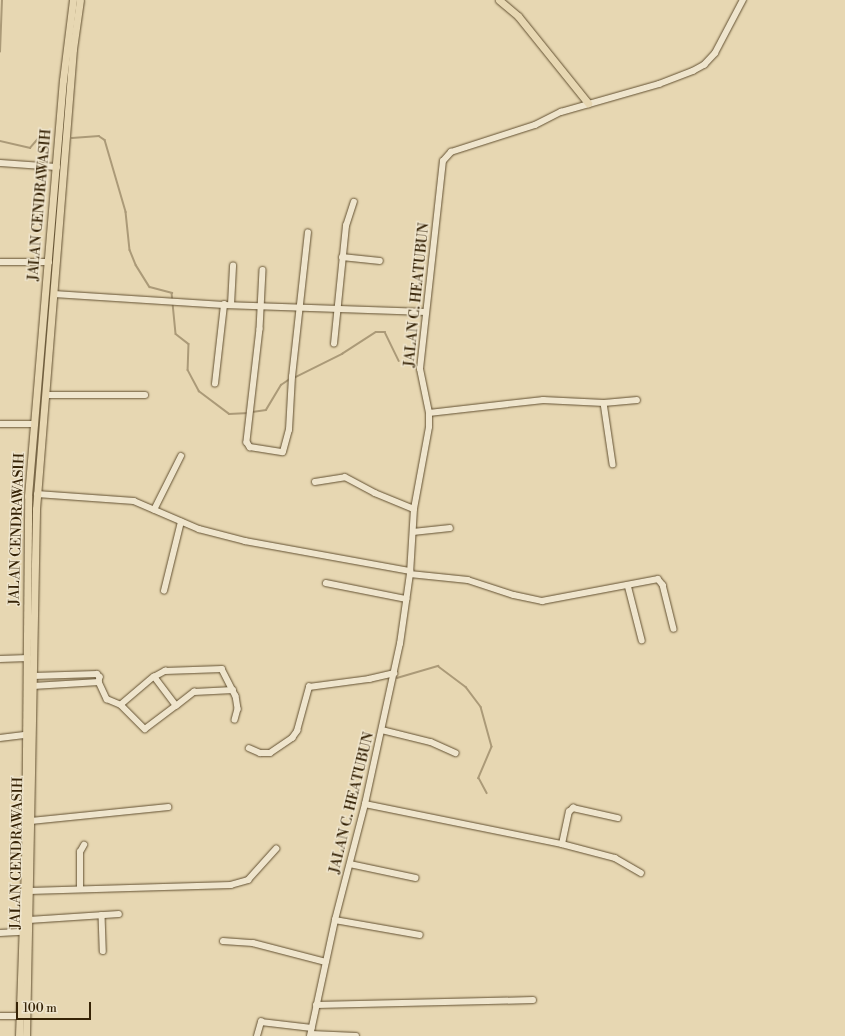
<!DOCTYPE html>
<html>
<head>
<meta charset="utf-8">
<style>
	body { margin:0 }
	#map { position:relative; width:845px; height:1036px; overflow:hidden; background:#e7d7b2; font-family:"Libre Bodoni",serif }
	div>[style] { position:absolute }
	[style*='--x'] { left:calc(var(--x)*1px); top:calc(var(--y)*1px); width:calc(var(--w)*1px); rotate:calc(var(--a)*1deg) }
	.stream>* { height:1.5px; margin:-0.75px; padding:0 0.75px; transform-origin:0.75px; border-radius:0.75px; background:#ab9a78 }
	.roads { filter:drop-shadow(0 0 1px #625031) drop-shadow(0 0 1px #625031) }
	.minor>* { height:5.5px; margin:-2.75px; padding:0 2.75px; transform-origin:2.75px; border-radius:2.75px; background:#efe5cd }
	.major>* { height:7px; margin:-3.5px; padding:0 3.5px; transform-origin:3.5px; border-radius:3.5px; background:#e7d7b2 }
	span { translate:-50% -50%; white-space:nowrap; text-align:center; line-height:1.15; -webkit-text-stroke:3px #efe5cd; paint-order:stroke }
	.street-label { font-size:14px; color:#362306 }
	.scale { position:absolute; left:16px; top:1002px; width:75px; height:18px; box-sizing:border-box; border:2px solid #362306; border-top:0; padding-left:5px; font-size:12px; line-height:14px; white-space:nowrap; color:#362306; -webkit-text-stroke:3px #efe5cd; paint-order:stroke }
</style>
</head>
<body>
<div id="map">
	<div class="stream">
		<div style="--x:0;--y:52;--w:52;--a:-87.8"></div>
		<div style="--x:72;--y:138;--w:27;--a:-4"></div>
		<div style="--x:99;--y:136;--w:7;--a:34"></div>
		<div style="--x:105;--y:140;--w:75;--a:73.7"></div>
		<div style="--x:126;--y:212;--w:38;--a:84"></div>
		<div style="--x:130;--y:250;--w:16;--a:68"></div>
		<div style="--x:136;--y:265;--w:26;--a:58"></div>
		<div style="--x:150;--y:287;--w:23;--a:15"></div>
		<div style="--x:172;--y:293;--w:41;--a:84.4"></div>
		<div style="--x:176;--y:334;--w:16;--a:38"></div>
		<div style="--x:189;--y:344;--w:26;--a:92"></div>
		<div style="--x:188;--y:370;--w:24;--a:62"></div>
		<div style="--x:199;--y:391;--w:38;--a:37"></div>
		<div style="--x:229;--y:414;--w:20;--a:-3"></div>
		<div style="--x:0;--y:141;--w:31;--a:13"></div>
		<div style="--x:30;--y:148;--w:11;--a:-49"></div>
		<div style="--x:37;--y:140;--w:12;--a:-9"></div>
		<div style="--x:294;--y:378;--w:54;--a:-26.6"></div>
		<div style="--x:342;--y:354;--w:40;--a:-32.9"></div>
		<div style="--x:376;--y:332;--w:9;--a:0"></div>
		<div style="--x:385;--y:332;--w:32;--a:64"></div>
		<div style="--x:252;--y:412;--w:14;--a:-8"></div>
		<div style="--x:266;--y:410;--w:29;--a:-59"></div>
		<div style="--x:281;--y:385;--w:11;--a:-34"></div>
		<div style="--x:397;--y:678;--w:43;--a:-16.3"></div>
		<div style="--x:438;--y:666;--w:35;--a:37"></div>
		<div style="--x:466;--y:687;--w:25;--a:53"></div>
		<div style="--x:481;--y:707;--w:41;--a:74.6"></div>
		<div style="--x:492;--y:747;--w:34;--a:113"></div>
		<div style="--x:479;--y:778;--w:17;--a:62"></div>
	</div>
	<div class="roads">
		<div class="minor">
			<div style="--x:0;--y:163;--w:57;--a:4"></div>
			<div style="--x:342;--y:257;--w:38;--a:6"></div>
			<div style="--x:0;--y:262;--w:49;--a:0"></div>
			<div style="--x:263;--y:270;--w:59;--a:92.9"></div>
			<div style="--x:260;--y:329;--w:114;--a:96.6"></div>
			<div style="--x:247;--y:442;--w:6;--a:59"></div>
			<div style="--x:250;--y:447;--w:33;--a:9"></div>
			<div style="--x:283;--y:452;--w:23;--a:-75"></div>
			<div style="--x:289;--y:430;--w:53;--a:-86.8"></div>
			<div style="--x:292;--y:377;--w:145;--a:-83.7"></div>
			<div style="--x:54;--y:294;--w:170;--a:3.7"></div>
			<div style="--x:224;--y:305;--w:202;--a:2"></div>
			<div style="--x:231;--y:305;--w:39;--a:-87"></div>
			<div style="--x:334;--y:344;--w:119;--a:-84.2"></div>
			<div style="--x:346;--y:226;--w:25;--a:-72"></div>
			<div style="--x:215;--y:384;--w:80;--a:-83.5"></div>
			<div style="--x:46;--y:395;--w:99;--a:0"></div>
			<div style="--x:604;--y:403;--w:62;--a:81.6"></div>
			<div style="--x:429;--y:413;--w:115;--a:-6.5"></div>
			<div style="--x:543;--y:400;--w:61;--a:2.8"></div>
			<div style="--x:604;--y:403;--w:33;--a:-5"></div>
			<div style="--x:0;--y:424;--w:35;--a:0"></div>
			<div style="--x:315;--y:482;--w:30;--a:-9"></div>
			<div style="--x:345;--y:477;--w:34;--a:28"></div>
			<div style="--x:375;--y:493;--w:42;--a:22.3"></div>
			<div style="--x:37;--y:494;--w:97;--a:4.1"></div>
			<div style="--x:134;--y:501;--w:71;--a:23.3"></div>
			<div style="--x:199;--y:529;--w:48;--a:14.6"></div>
			<div style="--x:245;--y:541;--w:168;--a:10.3"></div>
			<div style="--x:154;--y:510;--w:60;--a:-63.4"></div>
			<div style="--x:413;--y:532;--w:37;--a:-6"></div>
			<div style="--x:410;--y:574;--w:58;--a:5.9"></div>
			<div style="--x:468;--y:580;--w:48;--a:18.1"></div>
			<div style="--x:514;--y:595;--w:29;--a:12"></div>
			<div style="--x:542;--y:601;--w:118;--a:-10.7"></div>
			<div style="--x:658;--y:579;--w:8;--a:50"></div>
			<div style="--x:663;--y:585;--w:45;--a:76"></div>
			<div style="--x:326;--y:583;--w:82;--a:11.3"></div>
			<div style="--x:628;--y:585;--w:57;--a:75.7"></div>
			<div style="--x:164;--y:591;--w:71;--a:-76.2"></div>
			<div style="--x:0;--y:659;--w:28;--a:-2"></div>
			<div style="--x:33;--y:676;--w:64;--a:-1.8"></div>
			<div style="--x:97;--y:674;--w:4;--a:45"></div>
			<div style="--x:100;--y:677;--w:5;--a:101"></div>
			<div style="--x:154;--y:677;--w:13;--a:-29"></div>
			<div style="--x:165;--y:671;--w:57;--a:-2"></div>
			<div style="--x:222;--y:669;--w:30;--a:63"></div>
			<div style="--x:236;--y:696;--w:13;--a:81"></div>
			<div style="--x:238;--y:709;--w:11;--a:105"></div>
			<div style="--x:33;--y:686;--w:66;--a:-3.5"></div>
			<div style="--x:99;--y:682;--w:19;--a:65"></div>
			<div style="--x:107;--y:699;--w:15;--a:23"></div>
			<div style="--x:121;--y:705;--w:34;--a:45"></div>
			<div style="--x:145;--y:729;--w:39;--a:-37"></div>
			<div style="--x:176;--y:706;--w:36;--a:-127"></div>
			<div style="--x:154;--y:677;--w:43;--a:139.7"></div>
			<div style="--x:176;--y:706;--w:23;--a:-38"></div>
			<div style="--x:194;--y:692;--w:39;--a:-3"></div>
			<div style="--x:382;--y:730;--w:50;--a:13.8"></div>
			<div style="--x:431;--y:742;--w:27;--a:24"></div>
			<div style="--x:0;--y:738;--w:26;--a:-7"></div>
			<div style="--x:249;--y:748;--w:12;--a:24"></div>
			<div style="--x:260;--y:753;--w:10;--a:0"></div>
			<div style="--x:270;--y:753;--w:27;--a:-34"></div>
			<div style="--x:292;--y:738;--w:9;--a:-54"></div>
			<div style="--x:297;--y:731;--w:46;--a:-74.7"></div>
			<div style="--x:309;--y:687;--w:61;--a:-7.6"></div>
			<div style="--x:369;--y:679;--w:26;--a:-13"></div>
			<div style="--x:365;--y:804;--w:201;--a:11.5"></div>
			<div style="--x:562;--y:844;--w:55;--a:14.8"></div>
			<div style="--x:615;--y:858;--w:30;--a:30"></div>
			<div style="--x:31;--y:821;--w:138;--a:-5.8"></div>
			<div style="--x:562;--y:844;--w:33;--a:-78"></div>
			<div style="--x:569;--y:812;--w:6;--a:-45"></div>
			<div style="--x:573;--y:808;--w:46;--a:12.5"></div>
			<div style="--x:350;--y:864;--w:67;--a:12"></div>
			<div style="--x:80;--y:889;--w:37;--a:-90"></div>
			<div style="--x:80;--y:852;--w:8;--a:-60"></div>
			<div style="--x:29;--y:891;--w:202;--a:-1.7"></div>
			<div style="--x:231;--y:885;--w:18;--a:-16"></div>
			<div style="--x:248;--y:880;--w:42;--a:-47.9"></div>
			<div style="--x:102;--y:915;--w:36;--a:88"></div>
			<div style="--x:29;--y:920;--w:90;--a:-3.8"></div>
			<div style="--x:335;--y:920;--w:86;--a:10"></div>
			<div style="--x:0;--y:933;--w:22;--a:-3"></div>
			<div style="--x:223;--y:941;--w:30;--a:4"></div>
			<div style="--x:253;--y:943;--w:75;--a:14.6"></div>
			<div style="--x:316;--y:1005;--w:217;--a:-1.3"></div>
			<div style="--x:0;--y:1016;--w:24;--a:0"></div>
			<div style="--x:311;--y:1034;--w:45;--a:2.5"></div>
			<div style="--x:257;--y:1036;--w:15;--a:-74"></div>
			<div style="--x:261;--y:1022;--w:51;--a:6.7"></div>
			<div style="--x:310;--y:1036;--w:119;--a:-77.8"></div>
			<div style="--x:335;--y:920;--w:120;--a:-75.5"></div>
			<div style="--x:365;--y:804;--w:164;--a:-77.7"></div>
			<div style="--x:400;--y:644;--w:71;--a:-81.9"></div>
			<div style="--x:410;--y:574;--w:65;--a:-86.5"></div>
			<div style="--x:414;--y:509;--w:83;--a:-79.6"></div>
			<div style="--x:429;--y:427;--w:14;--a:-90"></div>
			<div style="--x:429;--y:413;--w:45;--a:-101.6"></div>
			<div style="--x:420;--y:369;--w:209;--a:-83.7"></div>
			<div style="--x:443;--y:161;--w:12;--a:-48"></div>
			<div style="--x:451;--y:152;--w:88;--a:-17.8"></div>
			<div style="--x:535;--y:125;--w:29;--a:-27"></div>
			<div style="--x:561;--y:112;--w:102;--a:-15.9"></div>
			<div style="--x:659;--y:84;--w:36;--a:-21"></div>
			<div style="--x:693;--y:71;--w:13;--a:-29"></div>
			<div style="--x:704;--y:65;--w:16;--a:-47"></div>
			<div style="--x:715;--y:53;--w:60;--a:-62.2"></div>
		</div>
		<div class="major">
			<div style="--x:499;--y:0;--w:25;--a:40"></div>
			<div style="--x:518;--y:16;--w:112;--a:51.2"></div>
			<div style="--x:19;--y:1036;--w:171;--a:-88"></div>
			<div style="--x:25;--y:865;--w:369;--a:-89.5"></div>
			<div style="--x:28;--y:496;--w:417;--a:-85.2"></div>
			<div style="--x:63;--y:80;--w:81;--a:-82.9"></div>
			<div style="--x:26;--y:1036;--w:527;--a:-88.91"></div>
			<div style="--x:36;--y:509;--w:461;--a:-85.4"></div>
			<div style="--x:73;--y:49;--w:49;--a:-81.9"></div>
		</div>
	</div>
	<div class="street-label">
		<span style="left:40px;top:205px;rotate:-85deg">JALAN CENDRAWASIH</span>
		<span style="left:417px;top:295px;rotate:-84deg">JALAN C. HEATUBUN</span>
		<span style="left:17px;top:529px;rotate:-88deg">JALAN CENDRAWASIH</span>
		<span style="left:352px;top:803px;rotate:-76deg">JALAN C. HEATUBUN</span>
		<span style="left:17px;top:853px;rotate:-89deg">JALAN CENDRAWASIH</span>
	</div>
	<div class="scale">100 m</div>
</div>
</body>
</html>
